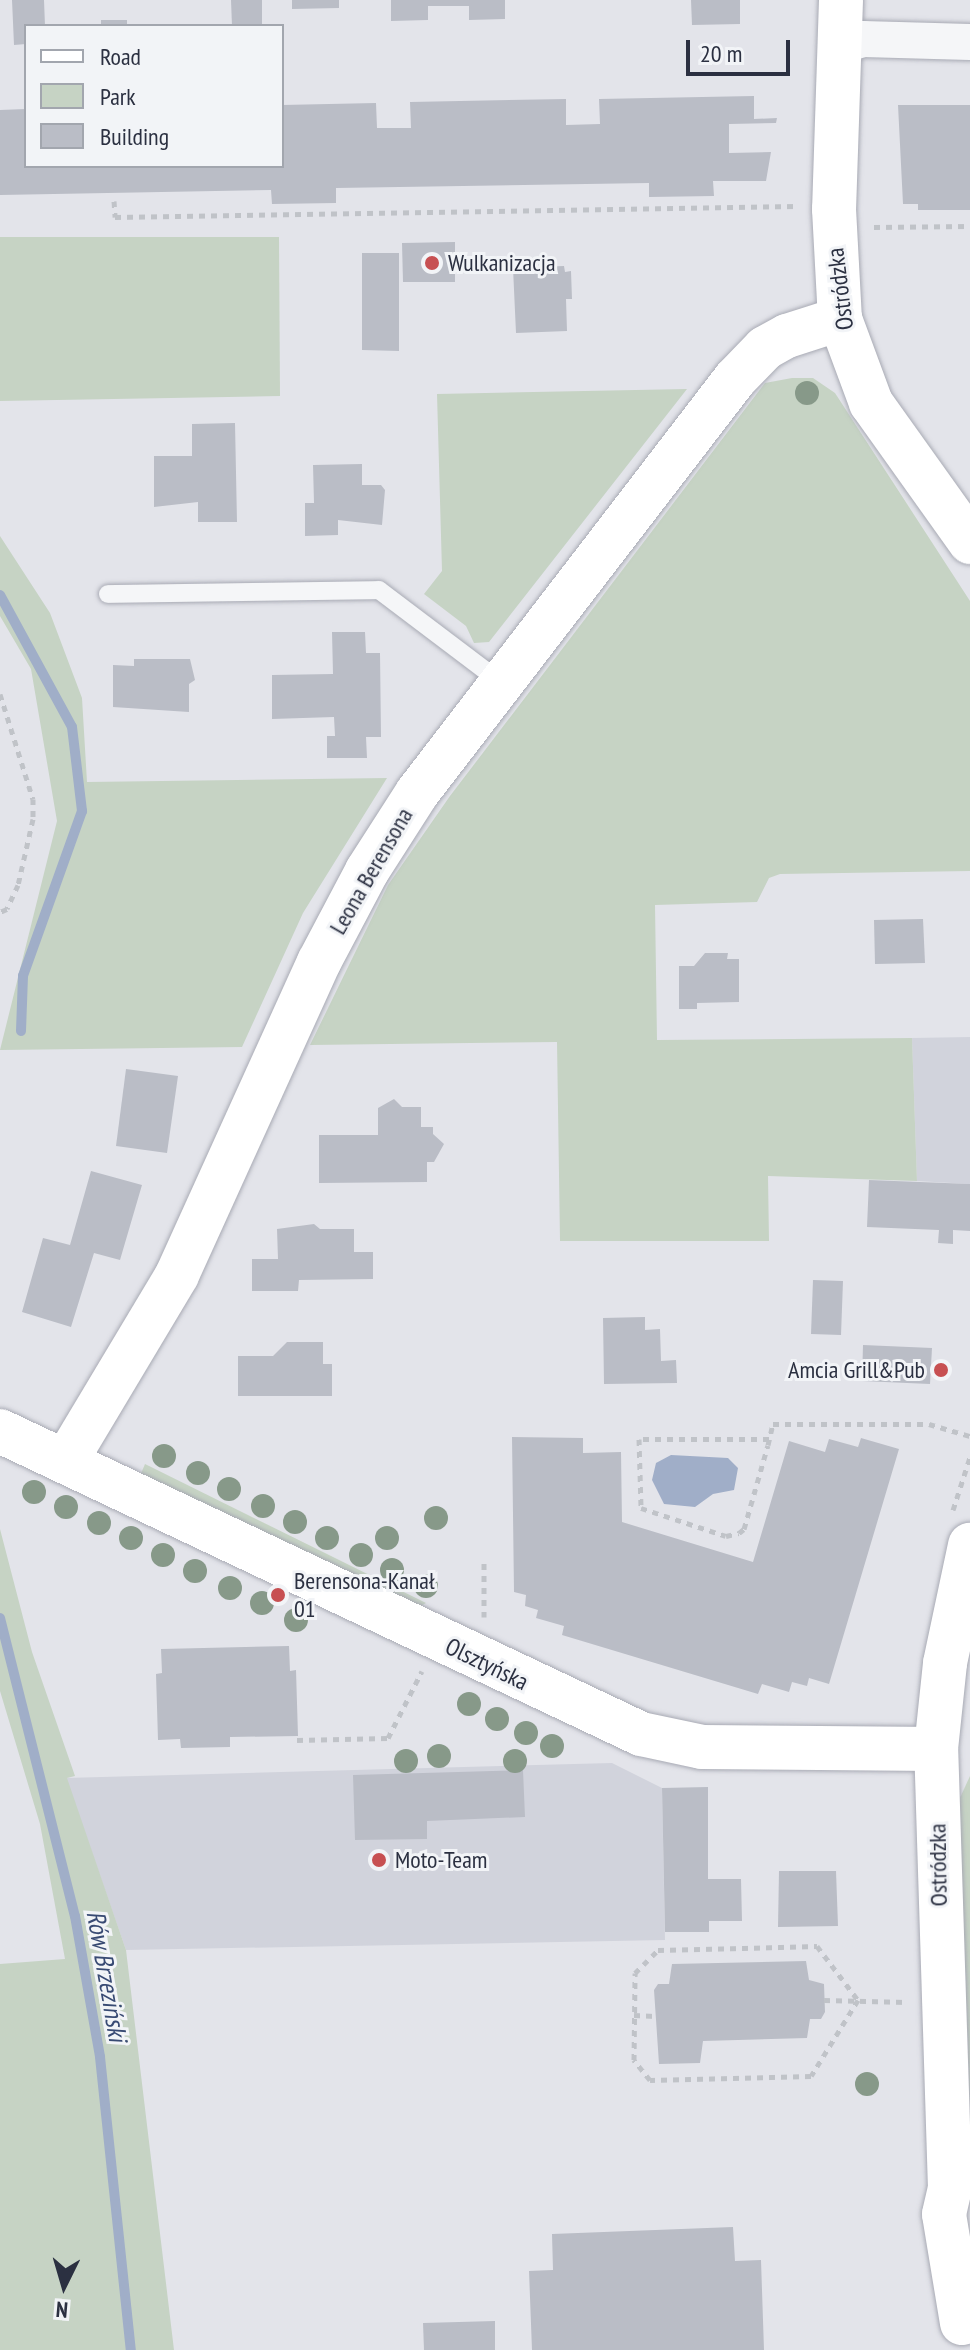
<!DOCTYPE html>
<html>
<head>
<meta charset="utf-8">
<style>
	body { margin:0 }
	#map { position:relative; width:970px; height:2350px; overflow:hidden; background:#e3e4ea; font-family:"PT Sans Narrow",sans-serif }
	div>[style] { position:absolute }
	[style*='--x'] { left:calc(var(--x)*1px); top:calc(var(--y)*1px); width:calc(var(--w)*1px); rotate:calc(var(--a)*1deg) }
	.built>* { inset:0; background:#d1d3dc }
	.green>* { inset:0; background:#c6d3c4 }
	.water>* { inset:0; background:#a0aec8 }
	.stream>* { height:10px; margin:-5px; padding:0 5px; transform-origin:5px; border-radius:5px; background:#a0aec8 }
	.building>* { inset:0; background:#babdc6 }
	.path>* { height:5px; margin-top:-2.5px; transform-origin:0; background:repeating-linear-gradient(90deg,#c0c3c8 0 6px,transparent 0 12px) }
	.roads { filter:drop-shadow(0 0 2px #a8aab4) drop-shadow(0 0 2px #a8aab4) }
	.lane>* { height:18px; margin:-9px; padding:0 9px; transform-origin:9px; border-radius:9px; background:#f5f6f8 }
	.street>* { height:36px; margin:-18px; padding:0 18px; transform-origin:18px; border-radius:18px; background:#f5f6f8 }
	.secondary>* { height:44px; margin:-22px; padding:0 22px; transform-origin:22px; border-radius:22px; background:#fff }
	.trees>* { width:24px; height:24px; margin:-12px; border-radius:50%; background:#879989 }
	.dots>* { width:22px; height:22px; translate:-50% -50%; box-sizing:border-box; border:4px solid #f2f4f7; border-radius:50% }
	span { translate:-50% -50%; white-space:nowrap; text-align:center; line-height:1.15; -webkit-text-stroke:6px #f2f4f7; paint-order:stroke }
	.poi-label { font-size:24px; color:#2b3041 }
	.left { translate:0 -50%; text-align:left }
	.right { translate:-100% -50%; text-align:right }
	.street-label { font-size:24px; color:#2b3041 }
	.water-label { font-size:26px; color:#384a73; font-style:italic }
	.legend { position:absolute; left:24px; top:24px; width:260px; height:144px; box-sizing:border-box; background:#f2f4f7; border:2px solid #a2a6ae; margin:0; padding:10px 14px; list-style:none; font-size:24px; color:#2b3041 }
	.legend li { display:flex; align-items:center; gap:16px; height:40px }
	.legend b { width:40px; border:2px solid #a2a6ae }
	.north { position:absolute; left:24px; top:2246px; width:80px; height:80px; -webkit-text-stroke:6px #f2f4f7; paint-order:stroke; rotate:185deg; font-size:22px; font-weight:700; line-height:32px; text-align:center; color:#2b3041 }
	.north::after { content:''; display:block; margin:auto; width:28px; height:36px; background:#2b3041; clip-path:polygon(50% 0,100% 100%,50% 72%,0 100%) }
	.scale { position:absolute; left:686px; top:40px; width:104px; height:36px; box-sizing:border-box; border:4px solid #2b3041; border-top:0; padding-left:10px; font-size:24px; line-height:28px; white-space:nowrap; color:#2b3041; -webkit-text-stroke:6px #f2f4f7; paint-order:stroke }
</style>
</head>
<body>
<div id="map">
	<div class="built">
		<div style="clip-path:polygon(970px 1037px,970px 1184px,917px 1181px,912px 1038px)"></div>
		<div style="clip-path:polygon(612px 1763px,662px 1788px,665px 1940px,126px 1950px,66px 1778px)"></div>
	</div>
	<div class="green">
		<div style="clip-path:polygon(0 237px,279px 237px,280px 396px,0 401px)"></div>
		<div style="clip-path:polygon(792px 378px,813px 378px,835px 393px,970px 601px,970px 871px,780px 874px,769px 878px,757px 902px,655px 905px,657px 1040px,912px 1038px,917px 1181px,768px 1176px,769px 1241px,560px 1241px,557px 1042px,310px 1045px,388px 885px,450px 796px,765px 383px)"></div>
		<div style="clip-path:polygon(687px 389px,489px 642px,474px 643px,466px 626px,424px 594px,442px 571px,437px 394px)"></div>
		<div style="clip-path:polygon(0 536px,50px 613px,82px 698px,87px 782px,387px 778px,303px 913px,242px 1047px,0 1050px,57px 821px,31px 669px,0 616px)"></div>
		<div style="clip-path:polygon(145px 1464px,426px 1603px,419px 1607px,140px 1476px)"></div>
		<div style="clip-path:polygon(0 1529px,32px 1652px,75px 1776px,67px 1778px,126px 1950px,174px 2350px,0 2350px,0 1964px,65px 1959px,40px 1824px,0 1691px)"></div>
		<div style="clip-path:polygon(970px 1776px,970px 2109px,959px 1800px)"></div>
	</div>
	<div class="water">
		<div style="clip-path:polygon(671px 1455px,728px 1458px,738px 1468px,734px 1490px,713px 1494px,695px 1507px,664px 1504px,652px 1480px,656px 1463px)"></div>
	</div>
	<div class="stream">
		<div style="--x:0;--y:595;--w:150;--a:61.4"></div>
		<div style="--x:72;--y:727;--w:85;--a:83.2"></div>
		<div style="--x:82;--y:811;--w:175;--a:109.7"></div>
		<div style="--x:23;--y:976;--w:55;--a:92.1"></div>
		<div style="--x:0;--y:1618;--w:307;--a:75.9"></div>
		<div style="--x:75;--y:1916;--w:143;--a:79.9"></div>
		<div style="--x:100;--y:2057;--w:295;--a:84"></div>
	</div>
	<div class="building">
		<div style="clip-path:polygon(12px 0,44px 0,45px 26px,26px 26px,26px 44px,14px 45px)"></div>
		<div style="clip-path:polygon(231px 0,262px 0,262px 26px,232px 26px)"></div>
		<div style="clip-path:polygon(292px 0,339px 0,339px 8px,292px 9px)"></div>
		<div style="clip-path:polygon(391px 0,505px 0,505px 19px,469px 20px,469px 6px,428px 6px,428px 20px,391px 21px)"></div>
		<div style="clip-path:polygon(691px 0,740px 0,740px 24px,692px 25px)"></div>
		<div style="clip-path:polygon(101px 20px,127px 20px,127px 26px,101px 26px)"></div>
		<div style="clip-path:polygon(754px 96px,754px 119px,777px 118px,776px 123px,729px 124px,729px 153px,771px 152px,766px 181px,713px 181px,714px 196px,649px 197px,649px 183px,336px 188px,336px 203px,272px 204px,271px 190px,0 195px,0 110px,26px 109px,26px 166px,282px 166px,282px 105px,376px 103px,377px 128px,411px 128px,410px 102px,566px 99px,566px 125px,600px 124px,599px 99px)"></div>
		<div style="clip-path:polygon(898px 105px,970px 105px,970px 210px,918px 210px,918px 204px,903px 204px)"></div>
		<div style="clip-path:polygon(455px 242px,455px 282px,403px 282px,402px 243px)"></div>
		<div style="clip-path:polygon(362px 253px,399px 253px,399px 351px,362px 350px)"></div>
		<div style="clip-path:polygon(564px 266px,565px 272px,571px 271px,572px 299px,566px 299px,567px 331px,516px 333px,513px 268px)"></div>
		<div style="clip-path:polygon(235px 423px,237px 522px,198px 522px,198px 502px,154px 507px,154px 456px,192px 456px,192px 424px)"></div>
		<div style="clip-path:polygon(362px 464px,362px 485px,381px 485px,385px 490px,382px 525px,338px 520px,338px 535px,305px 536px,305px 503px,314px 503px,313px 465px)"></div>
		<div style="clip-path:polygon(332px 632px,365px 632px,366px 653px,380px 653px,381px 737px,366px 737px,367px 758px,327px 758px,327px 736px,335px 736px,334px 717px,272px 719px,272px 675px,333px 674px)"></div>
		<div style="clip-path:polygon(134px 659px,190px 659px,195px 680px,189px 684px,189px 712px,113px 707px,113px 665px,134px 666px)"></div>
		<div style="clip-path:polygon(923px 919px,925px 963px,875px 964px,874px 920px)"></div>
		<div style="clip-path:polygon(705px 953px,728px 953px,727px 959px,739px 959px,739px 1002px,697px 1003px,697px 1009px,679px 1009px,679px 966px,694px 966px)"></div>
		<div style="clip-path:polygon(126px 1069px,178px 1076px,167px 1153px,116px 1146px)"></div>
		<div style="clip-path:polygon(394px 1099px,402px 1107px,421px 1107px,421px 1127px,433px 1127px,433px 1134px,444px 1144px,434px 1162px,427px 1162px,427px 1182px,319px 1183px,319px 1135px,378px 1135px,378px 1108px)"></div>
		<div style="clip-path:polygon(91px 1171px,142px 1185px,120px 1260px,94px 1253px,71px 1327px,22px 1312px,43px 1238px,70px 1245px)"></div>
		<div style="clip-path:polygon(869px 1180px,970px 1184px,970px 1231px,953px 1230px,953px 1244px,938px 1243px,939px 1230px,867px 1227px)"></div>
		<div style="clip-path:polygon(314px 1224px,320px 1229px,354px 1229px,354px 1252px,373px 1252px,373px 1279px,299px 1280px,298px 1291px,252px 1291px,252px 1259px,278px 1259px,277px 1229px)"></div>
		<div style="clip-path:polygon(813px 1280px,843px 1281px,841px 1335px,811px 1334px)"></div>
		<div style="clip-path:polygon(645px 1317px,645px 1330px,660px 1329px,661px 1361px,676px 1360px,677px 1383px,604px 1384px,603px 1318px)"></div>
		<div style="clip-path:polygon(287px 1342px,323px 1342px,323px 1364px,332px 1364px,332px 1396px,238px 1396px,238px 1356px,273px 1356px)"></div>
		<div style="clip-path:polygon(863px 1345px,932px 1348px,930px 1384px,862px 1381px)"></div>
		<div style="clip-path:polygon(512px 1437px,583px 1438px,583px 1453px,621px 1452px,622px 1522px,753px 1562px,789px 1441px,825px 1452px,829px 1439px,858px 1447px,861px 1438px,899px 1449px,829px 1684px,809px 1678px,807px 1686px,792px 1682px,789px 1692px,762px 1684px,758px 1694px,562px 1635px,564px 1626px,536px 1618px,538px 1610px,525px 1606px,526px 1595px,514px 1592px)"></div>
		<div style="clip-path:polygon(289px 1646px,290px 1671px,296px 1670px,298px 1736px,230px 1737px,230px 1747px,181px 1748px,180px 1739px,158px 1740px,156px 1674px,162px 1673px,161px 1649px)"></div>
		<div style="clip-path:polygon(523px 1770px,525px 1817px,427px 1821px,427px 1839px,355px 1840px,353px 1775px)"></div>
		<div style="clip-path:polygon(708px 1787px,708px 1879px,741px 1879px,742px 1921px,709px 1921px,709px 1932px,665px 1932px,662px 1788px)"></div>
		<div style="clip-path:polygon(779px 1871px,836px 1871px,838px 1926px,778px 1927px)"></div>
		<div style="clip-path:polygon(806px 1961px,809px 1980px,824px 1984px,825px 2012px,821px 2019px,810px 2019px,807px 2038px,703px 2041px,700px 2063px,659px 2064px,654px 1990px,658px 1984px,669px 1984px,672px 1964px)"></div>
		<div style="clip-path:polygon(733px 2227px,735px 2261px,761px 2260px,764px 2350px,532px 2350px,529px 2271px,553px 2270px,552px 2234px)"></div>
		<div style="clip-path:polygon(495px 2321px,495px 2350px,424px 2350px,423px 2323px)"></div>
	</div>
	<div class="path">
		<div style="--x:114;--y:201;--w:16;--a:86"></div>
		<div style="--x:115;--y:217;--w:683;--a:-0.92"></div>
		<div style="--x:874;--y:227;--w:96;--a:-0.6"></div>
		<div style="--x:0;--y:694;--w:110;--a:72.6"></div>
		<div style="--x:33;--y:799;--w:20;--a:90"></div>
		<div style="--x:33;--y:819;--w:68;--a:102.8"></div>
		<div style="--x:18;--y:885;--w:26;--a:115"></div>
		<div style="--x:7;--y:909;--w:8;--a:157"></div>
		<div style="--x:769;--y:1439;--w:130;--a:180"></div>
		<div style="--x:639;--y:1439;--w:69;--a:88.3"></div>
		<div style="--x:641;--y:1508;--w:89;--a:18.2"></div>
		<div style="--x:726;--y:1536;--w:13;--a:-13"></div>
		<div style="--x:739;--y:1533;--w:6;--a:-39"></div>
		<div style="--x:744;--y:1529;--w:87;--a:-74.1"></div>
		<div style="--x:768;--y:1445;--w:22;--a:-77"></div>
		<div style="--x:773;--y:1424;--w:156;--a:0"></div>
		<div style="--x:929;--y:1424;--w:43;--a:16.3"></div>
		<div style="--x:953;--y:1510;--w:56;--a:-72.2"></div>
		<div style="--x:484;--y:1617;--w:59;--a:-90"></div>
		<div style="--x:297;--y:1740;--w:91;--a:-1.3"></div>
		<div style="--x:388;--y:1738;--w:75;--a:-63.1"></div>
		<div style="--x:817;--y:1946;--w:68;--a:52.8"></div>
		<div style="--x:858;--y:2000;--w:89;--a:121.7"></div>
		<div style="--x:811;--y:2076;--w:161;--a:178.6"></div>
		<div style="--x:650;--y:2080;--w:26;--a:-129"></div>
		<div style="--x:634;--y:2060;--w:87;--a:-89.3"></div>
		<div style="--x:635;--y:1973;--w:33;--a:-45"></div>
		<div style="--x:658;--y:1950;--w:159;--a:-1.4"></div>
		<div style="--x:824;--y:2000;--w:83;--a:1.4"></div>
		<div style="--x:634;--y:2015;--w:21;--a:3"></div>
	</div>
	<div class="roads">
		<div class="lane">
			<div style="--x:108;--y:594;--w:271;--a:-0.8"></div>
			<div style="--x:379;--y:590;--w:154;--a:37.1"></div>
		</div>
		<div class="street">
			<div style="--x:840;--y:46;--w:24;--a:-17"></div>
			<div style="--x:863;--y:39;--w:107;--a:1.6"></div>
		</div>
		<div class="secondary">
			<div style="--x:841;--y:0;--w:209;--a:91.9"></div>
			<div style="--x:834;--y:209;--w:110;--a:86.9"></div>
			<div style="--x:840;--y:319;--w:90;--a:69.7"></div>
			<div style="--x:871;--y:403;--w:171;--a:54.5"></div>
			<div style="--x:0;--y:1431;--w:709;--a:25.3"></div>
			<div style="--x:641;--y:1734;--w:62;--a:12"></div>
			<div style="--x:702;--y:1747;--w:234;--a:0.5"></div>
			<div style="--x:67;--y:1459;--w:214;--a:-59.1"></div>
			<div style="--x:177;--y:1275;--w:344;--a:-65.6"></div>
			<div style="--x:319;--y:962;--w:103;--a:-62.2"></div>
			<div style="--x:367;--y:871;--w:93;--a:-57.3"></div>
			<div style="--x:417;--y:793;--w:522;--a:-52.47"></div>
			<div style="--x:735;--y:379;--w:43;--a:-45.9"></div>
			<div style="--x:765;--y:348;--w:25;--a:-29"></div>
			<div style="--x:787;--y:336;--w:56;--a:-17.8"></div>
			<div style="--x:962;--y:2323;--w:110;--a:-99.4"></div>
			<div style="--x:944;--y:2214;--w:26;--a:-77"></div>
			<div style="--x:950;--y:2189;--w:440;--a:-91.8"></div>
			<div style="--x:936;--y:1749;--w:86;--a:-84"></div>
			<div style="--x:945;--y:1663;--w:121;--a:-78"></div>
		</div>
	</div>
	<div class="trees">
		<div style="left:807px;top:393px"></div>
		<div style="left:164px;top:1456px"></div>
		<div style="left:198px;top:1473px"></div>
		<div style="left:229px;top:1489px"></div>
		<div style="left:34px;top:1492px"></div>
		<div style="left:263px;top:1506px"></div>
		<div style="left:66px;top:1507px"></div>
		<div style="left:436px;top:1518px"></div>
		<div style="left:295px;top:1522px"></div>
		<div style="left:99px;top:1523px"></div>
		<div style="left:131px;top:1538px"></div>
		<div style="left:327px;top:1538px"></div>
		<div style="left:387px;top:1538px"></div>
		<div style="left:163px;top:1555px"></div>
		<div style="left:361px;top:1555px"></div>
		<div style="left:392px;top:1570px"></div>
		<div style="left:195px;top:1571px"></div>
		<div style="left:426px;top:1586px"></div>
		<div style="left:230px;top:1588px"></div>
		<div style="left:262px;top:1603px"></div>
		<div style="left:296px;top:1620px"></div>
		<div style="left:469px;top:1704px"></div>
		<div style="left:497px;top:1719px"></div>
		<div style="left:526px;top:1733px"></div>
		<div style="left:552px;top:1746px"></div>
		<div style="left:439px;top:1756px"></div>
		<div style="left:406px;top:1761px"></div>
		<div style="left:515px;top:1761px"></div>
		<div style="left:867px;top:2084px"></div>
	</div>
	<div class="dots">
		<div style="left:432px;top:263px;background:#c75052"></div>
		<div style="left:941px;top:1370px;background:#c75052"></div>
		<div style="left:278px;top:1595px;background:#c75052"></div>
		<div style="left:379px;top:1860px;background:#c75052"></div>
	</div>
	<div class="poi-label">
		<span class="left" style="left:448px;top:263px">Wulkanizacja</span>
		<span class="right" style="left:925px;top:1370px">Amcia Grill&amp;Pub</span>
		<span class="left" style="left:294px;top:1595px">Berensona-Kanał<br>01</span>
		<span class="left" style="left:395px;top:1860px">Moto-Team</span>
	</div>
	<div class="street-label">
		<span style="left:840px;top:289px;rotate:-97deg">Ostródzka</span>
		<span style="left:371px;top:871px;rotate:-60deg">Leona Berensona</span>
		<span style="left:487px;top:1664px;rotate:26deg">Olsztyńska</span>
		<span style="left:938px;top:1865px;rotate:-91deg">Ostródzka</span>
	</div>
	<div class="water-label">
		<span style="left:107px;top:1976px;rotate:80deg">Rów Brzeziński</span>
	</div>
	<ul class="legend">
	<li><b style="height:10px;background:#fff"></b>Road</li>
	<li><b style="height:22px;background:#c6d3c4"></b>Park</li>
	<li><b style="height:22px;background:#babdc6"></b>Building</li>
	</ul>
	<div class="north">N</div>
	<div class="scale">20 m</div>
</div>
</body>
</html>
